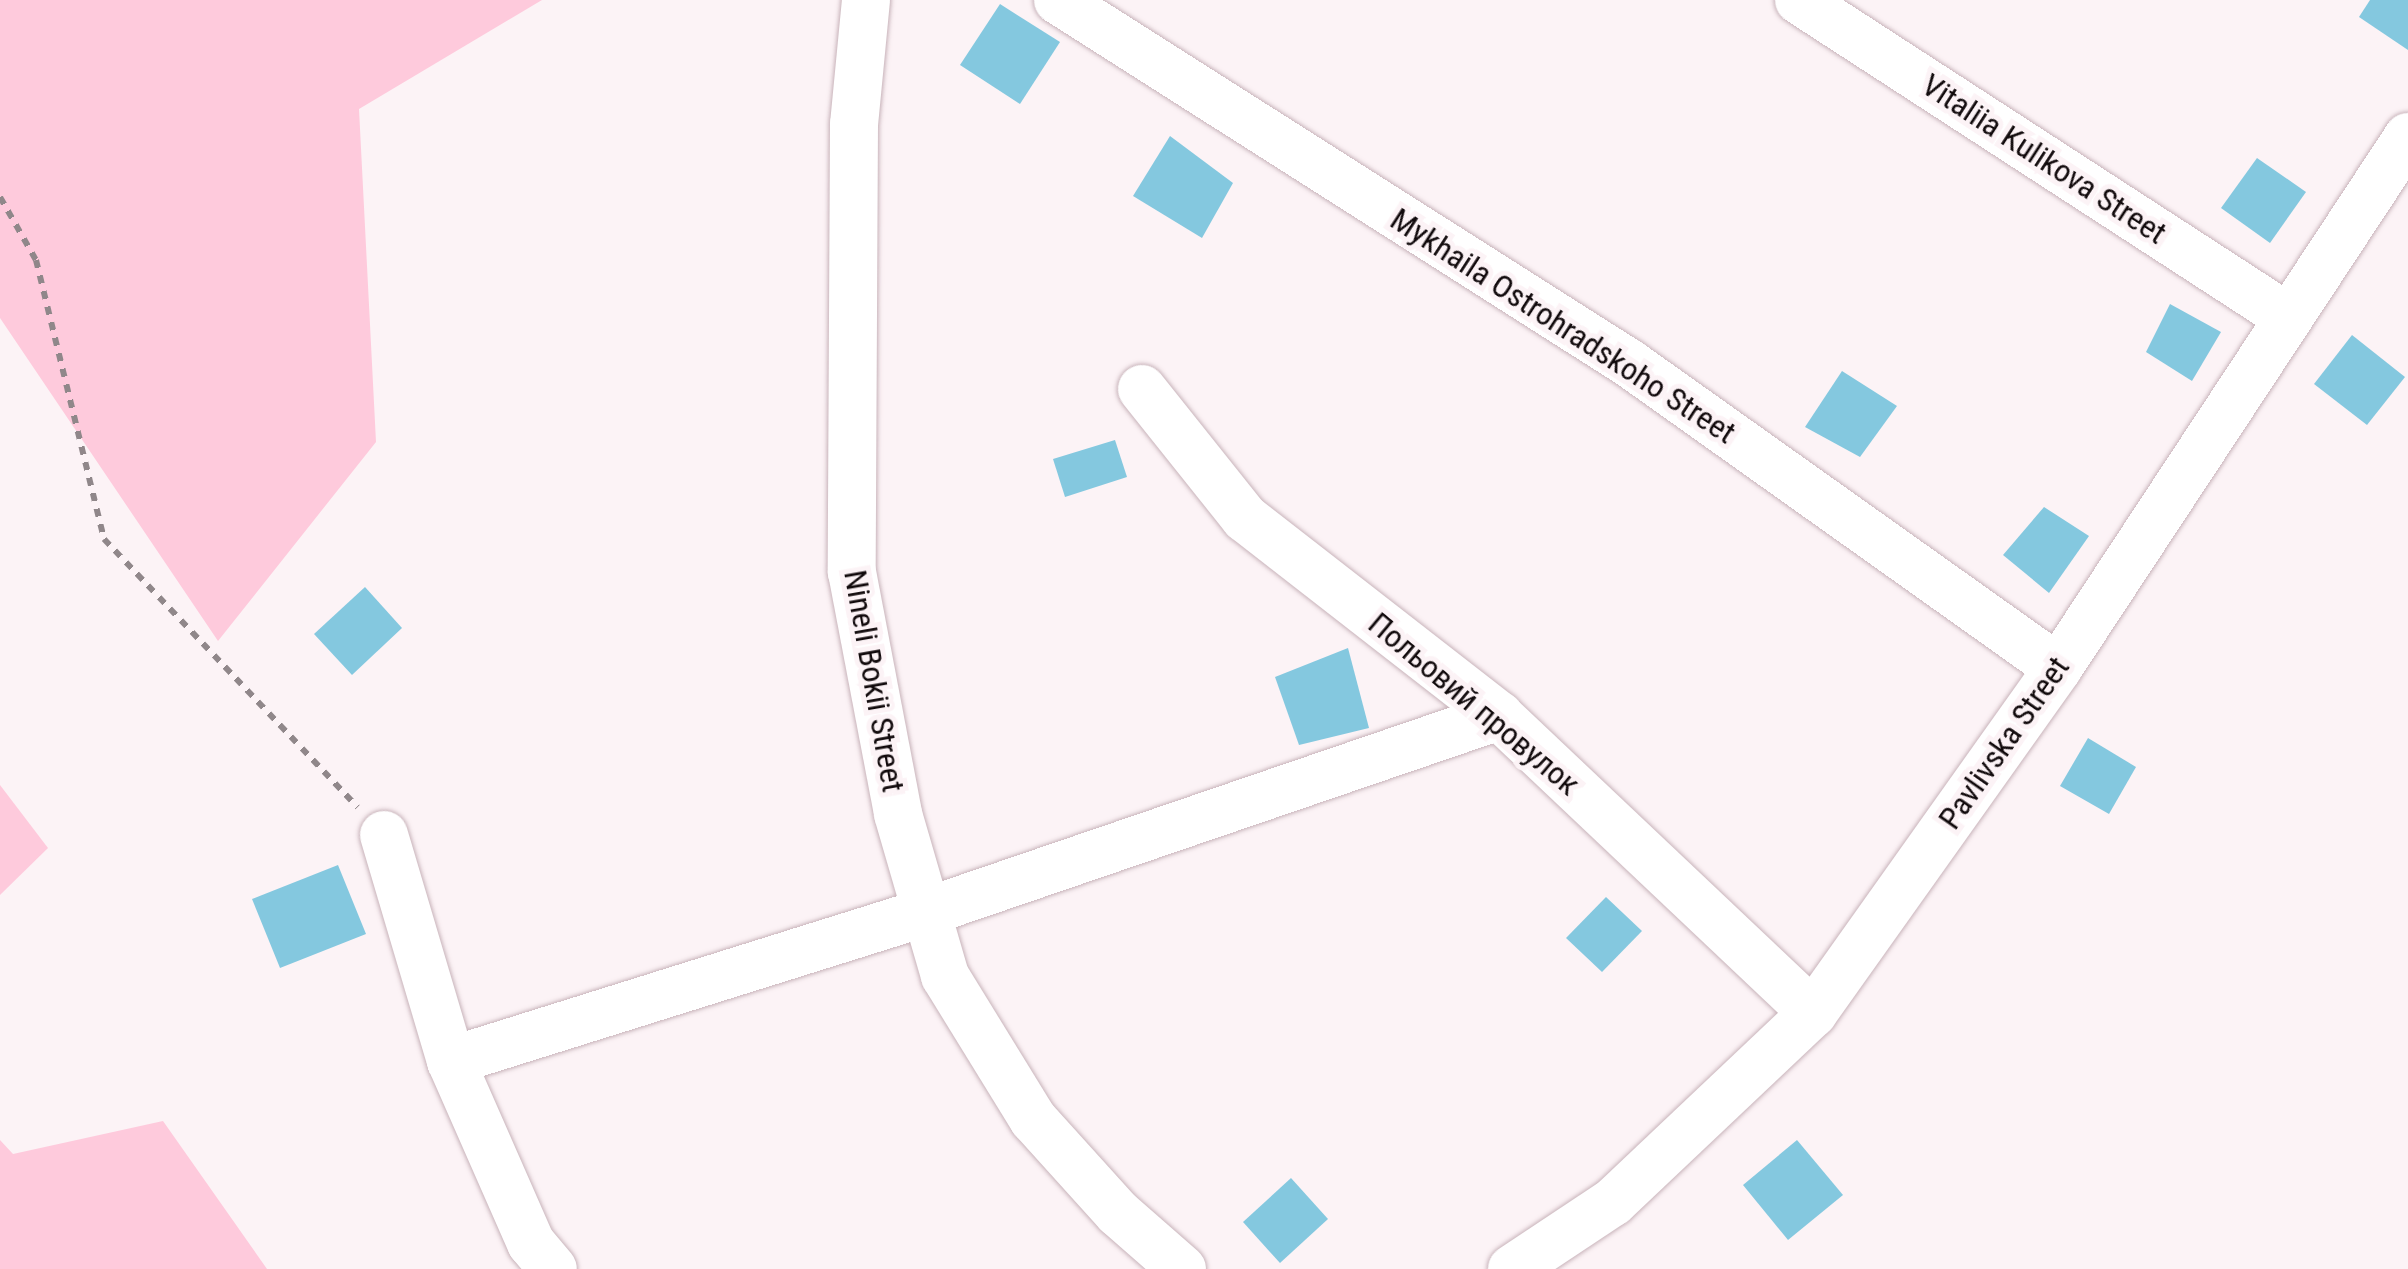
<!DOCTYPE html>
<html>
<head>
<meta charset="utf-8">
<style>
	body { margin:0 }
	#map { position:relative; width:2408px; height:1269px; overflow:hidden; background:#fcf3f6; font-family:"Roboto Condensed",sans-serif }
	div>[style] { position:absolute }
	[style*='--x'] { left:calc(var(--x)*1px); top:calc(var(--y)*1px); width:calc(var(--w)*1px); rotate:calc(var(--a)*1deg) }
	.green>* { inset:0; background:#fecadc }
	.building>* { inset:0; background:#84c8df }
	.path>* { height:6px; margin-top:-3px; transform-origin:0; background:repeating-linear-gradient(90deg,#90878a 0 8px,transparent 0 16px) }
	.roads { filter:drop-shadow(0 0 2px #c8b3ba) drop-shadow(0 0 2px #c8b3ba) }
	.minor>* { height:48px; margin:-24px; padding:0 24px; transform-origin:24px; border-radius:24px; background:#fff }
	span { translate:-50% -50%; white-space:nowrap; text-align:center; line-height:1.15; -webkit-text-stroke:10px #fcf3f6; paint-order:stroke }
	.street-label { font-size:32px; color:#110a0c }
</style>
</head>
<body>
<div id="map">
	<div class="green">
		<div style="clip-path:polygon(0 0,542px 0,359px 109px,376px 442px,218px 641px,0 318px)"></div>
		<div style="clip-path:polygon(0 785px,48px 848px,0 895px)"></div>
		<div style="clip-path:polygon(163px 1121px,267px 1269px,0 1269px,0 1140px,13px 1154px)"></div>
	</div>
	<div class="building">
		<div style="clip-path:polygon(2370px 0,2408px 0,2408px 50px,2359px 17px)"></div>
		<div style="clip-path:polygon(1000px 4px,1060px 42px,1020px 104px,960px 65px)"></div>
		<div style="clip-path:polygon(1170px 136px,1233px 183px,1202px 238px,1133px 196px)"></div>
		<div style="clip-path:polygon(2257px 158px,2306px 192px,2270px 243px,2221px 208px)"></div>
		<div style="clip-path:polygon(2170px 304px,2221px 332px,2192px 381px,2146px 352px)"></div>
		<div style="clip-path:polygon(2352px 335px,2405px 377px,2367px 425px,2314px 384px)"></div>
		<div style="clip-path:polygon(1842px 371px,1897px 406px,1860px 457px,1805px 427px)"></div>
		<div style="clip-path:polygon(1115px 440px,1127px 477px,1065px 497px,1053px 459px)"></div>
		<div style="clip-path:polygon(2044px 507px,2089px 536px,2049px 593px,2003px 555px)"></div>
		<div style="clip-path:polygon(365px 587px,402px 628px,352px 675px,314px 634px)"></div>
		<div style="clip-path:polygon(1348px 648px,1369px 728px,1299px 745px,1275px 677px)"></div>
		<div style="clip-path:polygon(2088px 738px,2136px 767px,2109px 814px,2060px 786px)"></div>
		<div style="clip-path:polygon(338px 865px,366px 934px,280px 968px,252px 899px)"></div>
		<div style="clip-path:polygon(1606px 897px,1642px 931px,1602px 972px,1566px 938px)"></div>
		<div style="clip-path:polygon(1797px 1140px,1843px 1195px,1788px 1240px,1743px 1185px)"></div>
		<div style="clip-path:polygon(1291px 1178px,1328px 1219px,1280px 1263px,1243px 1222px)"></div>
	</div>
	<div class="path">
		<div style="--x:0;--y:197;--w:73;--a:60.3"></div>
		<div style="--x:36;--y:260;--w:287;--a:76.3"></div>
		<div style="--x:104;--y:539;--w:369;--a:46.6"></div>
	</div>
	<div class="roads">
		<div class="minor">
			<div style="--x:866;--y:0;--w:125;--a:95.5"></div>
			<div style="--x:854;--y:124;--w:448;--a:90.3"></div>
			<div style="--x:852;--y:572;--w:246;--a:79.2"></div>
			<div style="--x:898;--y:814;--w:169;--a:73.8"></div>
			<div style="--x:945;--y:976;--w:168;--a:58.4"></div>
			<div style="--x:1033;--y:1119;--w:127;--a:47.9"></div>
			<div style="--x:1118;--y:1213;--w:85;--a:41.2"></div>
			<div style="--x:1058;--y:0;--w:677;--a:32.45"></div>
			<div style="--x:1629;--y:363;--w:526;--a:35.41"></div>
			<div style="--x:1799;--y:0;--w:584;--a:32.98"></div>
			<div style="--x:1142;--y:389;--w:165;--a:51.4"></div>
			<div style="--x:1245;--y:518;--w:322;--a:37.9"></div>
			<div style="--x:1499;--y:716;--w:432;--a:43.4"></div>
			<div style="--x:384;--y:835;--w:236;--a:73.5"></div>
			<div style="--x:451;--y:1061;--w:199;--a:66.3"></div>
			<div style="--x:531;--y:1243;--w:34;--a:50"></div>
			<div style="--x:451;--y:1061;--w:498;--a:-17.4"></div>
			<div style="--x:926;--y:912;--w:606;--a:-18.88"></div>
			<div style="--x:1512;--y:1269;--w:121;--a:-33.6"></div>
			<div style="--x:1613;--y:1202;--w:275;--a:-43.4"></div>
			<div style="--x:1813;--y:1013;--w:423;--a:-54.6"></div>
			<div style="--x:2058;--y:668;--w:636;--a:-56.61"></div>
		</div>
	</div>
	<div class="street-label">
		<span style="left:2044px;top:159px;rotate:33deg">Vitaliia Kulikova Street</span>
		<span style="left:1563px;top:326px;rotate:33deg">Mykhaila Ostrohradskoho Street</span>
		<span style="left:874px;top:681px;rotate:80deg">Nineli Bokii Street</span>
		<span style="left:1474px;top:704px;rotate:40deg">Польовий провулок</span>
		<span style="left:2004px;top:743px;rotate:-55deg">Pavlivska Street</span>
	</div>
</div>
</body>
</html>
